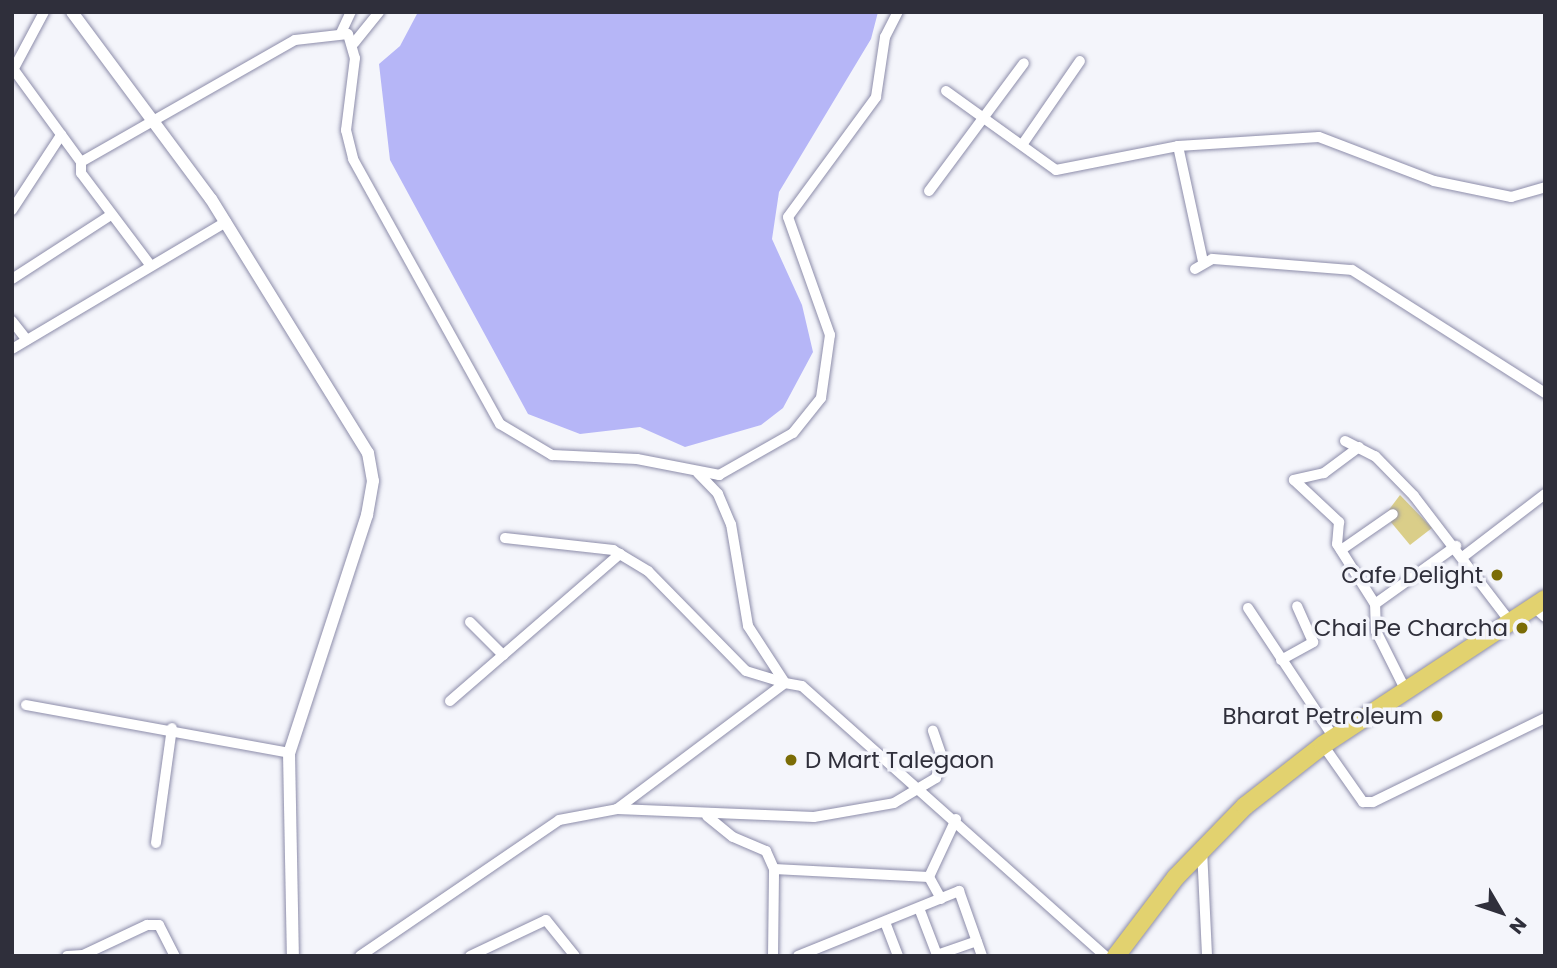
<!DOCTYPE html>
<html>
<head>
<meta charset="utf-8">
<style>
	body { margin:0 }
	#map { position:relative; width:1557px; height:968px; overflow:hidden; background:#f4f5fb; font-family:Poppins,sans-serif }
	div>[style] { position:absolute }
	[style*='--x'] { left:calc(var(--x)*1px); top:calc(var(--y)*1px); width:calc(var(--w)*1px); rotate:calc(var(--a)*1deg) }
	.green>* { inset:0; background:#dace89 }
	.water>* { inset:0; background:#b6b6f7 }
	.roads { filter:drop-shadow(0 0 2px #8d8daa) drop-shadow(0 0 2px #8d8daa) }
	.minor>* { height:10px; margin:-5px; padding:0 5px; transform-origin:5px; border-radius:5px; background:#fff }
	.tertiary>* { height:12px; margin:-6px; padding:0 6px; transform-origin:6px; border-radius:6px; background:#fff }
	.trunk>* { height:18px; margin:-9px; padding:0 9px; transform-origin:9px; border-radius:9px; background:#e2d26f }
	.dots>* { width:19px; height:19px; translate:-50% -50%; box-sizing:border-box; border:4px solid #f4f5fb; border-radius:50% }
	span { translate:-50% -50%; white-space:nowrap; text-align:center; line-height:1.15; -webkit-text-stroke:7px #f4f5fb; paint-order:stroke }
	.poi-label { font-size:23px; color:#2f2f3b }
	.right { translate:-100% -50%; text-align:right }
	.left { translate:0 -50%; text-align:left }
	.frame { position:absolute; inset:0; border:14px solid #2f2f3b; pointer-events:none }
	.north { position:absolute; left:1466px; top:877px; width:70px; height:70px; -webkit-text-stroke:5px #f4f5fb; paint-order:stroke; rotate:129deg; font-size:19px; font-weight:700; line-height:28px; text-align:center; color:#2f2f3b }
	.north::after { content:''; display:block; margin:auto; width:24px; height:32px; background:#2f2f3b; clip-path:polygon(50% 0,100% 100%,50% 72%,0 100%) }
</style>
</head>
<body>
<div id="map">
	<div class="green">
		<div style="clip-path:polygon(1400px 495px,1432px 528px,1410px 545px,1385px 515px)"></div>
	</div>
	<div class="water">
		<div style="clip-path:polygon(418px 12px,878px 12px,871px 39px,779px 192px,772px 239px,802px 305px,813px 352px,783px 408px,761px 425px,685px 447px,640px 427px,580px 434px,528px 414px,390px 160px,379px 64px,400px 46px)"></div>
	</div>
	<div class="roads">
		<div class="minor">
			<div style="--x:341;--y:33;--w:23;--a:-65"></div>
			<div style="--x:354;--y:43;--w:40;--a:-51"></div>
			<div style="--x:14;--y:70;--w:114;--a:53.9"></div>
			<div style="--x:81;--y:162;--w:246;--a:-29.7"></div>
			<div style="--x:295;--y:40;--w:53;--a:-6.5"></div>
			<div style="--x:348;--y:34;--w:25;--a:74"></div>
			<div style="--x:355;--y:58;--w:73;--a:97.1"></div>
			<div style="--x:346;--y:130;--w:30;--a:76"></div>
			<div style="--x:353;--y:159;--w:303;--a:61"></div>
			<div style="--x:500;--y:424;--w:61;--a:30.8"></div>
			<div style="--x:552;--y:455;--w:85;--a:2.7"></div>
			<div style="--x:637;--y:459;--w:84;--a:11"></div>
			<div style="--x:719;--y:475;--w:85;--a:-29.6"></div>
			<div style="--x:793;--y:433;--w:45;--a:-51.3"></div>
			<div style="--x:821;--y:398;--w:64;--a:-81.9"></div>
			<div style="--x:830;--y:335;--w:125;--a:-109.6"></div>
			<div style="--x:788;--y:217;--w:149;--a:-53.7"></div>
			<div style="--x:876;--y:97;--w:61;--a:-81.5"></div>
			<div style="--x:885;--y:37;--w:28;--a:-63"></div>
			<div style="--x:12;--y:72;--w:68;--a:-61.9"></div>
			<div style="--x:946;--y:91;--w:135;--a:35.7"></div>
			<div style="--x:1056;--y:170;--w:124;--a:-11.1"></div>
			<div style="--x:1178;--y:146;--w:119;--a:77.8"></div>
			<div style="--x:1022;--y:145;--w:102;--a:-55.4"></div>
			<div style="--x:1178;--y:146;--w:141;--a:-3.7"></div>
			<div style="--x:1319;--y:137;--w:123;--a:20.9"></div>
			<div style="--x:1434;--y:181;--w:79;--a:11.7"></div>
			<div style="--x:1511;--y:197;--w:35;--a:-16"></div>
			<div style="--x:81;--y:162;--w:11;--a:90"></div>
			<div style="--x:81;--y:173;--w:116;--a:53"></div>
			<div style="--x:929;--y:191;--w:159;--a:-53.4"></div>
			<div style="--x:12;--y:210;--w:90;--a:-56.8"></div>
			<div style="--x:1195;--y:269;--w:20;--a:-30"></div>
			<div style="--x:1212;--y:259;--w:140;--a:4.5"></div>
			<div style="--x:1352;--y:270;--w:229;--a:32.5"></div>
			<div style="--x:12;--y:279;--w:118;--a:-32.9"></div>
			<div style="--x:12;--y:321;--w:24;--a:52"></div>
			<div style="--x:12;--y:349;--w:249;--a:-30.7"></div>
			<div style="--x:1345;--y:441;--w:34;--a:27"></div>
			<div style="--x:1375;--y:456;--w:56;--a:45.7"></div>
			<div style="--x:1414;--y:496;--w:160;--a:52.6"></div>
			<div style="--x:1359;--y:447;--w:44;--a:143.4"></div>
			<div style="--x:1324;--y:473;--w:31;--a:167"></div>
			<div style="--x:1294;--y:480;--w:62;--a:43"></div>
			<div style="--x:1339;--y:522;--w:22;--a:95"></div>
			<div style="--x:1337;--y:544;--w:71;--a:57.7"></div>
			<div style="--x:698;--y:473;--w:29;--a:46"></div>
			<div style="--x:718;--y:494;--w:33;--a:67"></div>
			<div style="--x:731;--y:524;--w:103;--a:80.5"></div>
			<div style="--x:748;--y:626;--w:68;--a:57"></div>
			<div style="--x:505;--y:538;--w:109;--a:6.3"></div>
			<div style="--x:613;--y:550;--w:41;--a:31"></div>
			<div style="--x:648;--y:571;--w:140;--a:45.6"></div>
			<div style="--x:746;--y:671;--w:41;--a:17.1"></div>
			<div style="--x:1341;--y:550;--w:63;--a:-34.7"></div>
			<div style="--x:1464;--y:556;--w:102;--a:-37.4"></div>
			<div style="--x:1534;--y:607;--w:15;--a:42"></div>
			<div style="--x:1248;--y:608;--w:156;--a:56.5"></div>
			<div style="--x:470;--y:622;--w:47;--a:45"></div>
			<div style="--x:1281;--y:660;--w:37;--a:-29"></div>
			<div style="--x:1313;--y:642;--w:39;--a:-114"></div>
			<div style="--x:1406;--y:691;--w:67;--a:-116.6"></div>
			<div style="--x:1376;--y:631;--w:27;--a:-92"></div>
			<div style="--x:1375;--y:604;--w:100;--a:-35.6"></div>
			<div style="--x:450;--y:701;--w:225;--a:-40.9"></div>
			<div style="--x:26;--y:705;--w:267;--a:10.3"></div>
			<div style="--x:1323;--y:745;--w:70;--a:54.9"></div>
			<div style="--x:1363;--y:802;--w:10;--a:0"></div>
			<div style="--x:1373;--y:802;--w:191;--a:-26"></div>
			<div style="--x:617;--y:809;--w:210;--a:-36.9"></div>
			<div style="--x:785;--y:683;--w:17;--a:10"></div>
			<div style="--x:802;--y:686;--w:406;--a:41.7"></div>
			<div style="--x:707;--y:816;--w:33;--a:39"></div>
			<div style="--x:733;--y:837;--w:36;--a:23"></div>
			<div style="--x:766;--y:851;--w:20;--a:66"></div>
			<div style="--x:156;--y:843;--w:116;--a:-82.1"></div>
			<div style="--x:1202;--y:849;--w:107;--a:87.3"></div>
			<div style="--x:929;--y:877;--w:64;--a:-65"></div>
			<div style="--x:919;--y:908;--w:50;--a:69"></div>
			<div style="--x:937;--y:955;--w:42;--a:-19.3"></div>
			<div style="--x:885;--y:922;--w:36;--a:69"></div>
			<div style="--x:67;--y:956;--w:16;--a:-4"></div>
			<div style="--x:83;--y:955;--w:71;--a:-25.1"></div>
			<div style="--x:147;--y:925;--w:12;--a:0"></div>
			<div style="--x:159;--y:925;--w:35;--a:63"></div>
			<div style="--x:360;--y:956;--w:241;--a:-34.3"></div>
			<div style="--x:559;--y:820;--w:59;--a:-10.7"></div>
			<div style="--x:617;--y:809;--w:197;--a:2.3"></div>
			<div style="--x:814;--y:817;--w:81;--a:-9.9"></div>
			<div style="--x:894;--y:803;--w:49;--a:-30.8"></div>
			<div style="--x:936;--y:778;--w:22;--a:-74"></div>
			<div style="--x:942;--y:757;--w:28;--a:-109"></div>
			<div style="--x:470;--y:956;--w:84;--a:-25.3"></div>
			<div style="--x:546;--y:920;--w:46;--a:51.1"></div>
			<div style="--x:773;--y:956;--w:87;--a:-89.3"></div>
			<div style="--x:774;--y:869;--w:155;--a:3"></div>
			<div style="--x:929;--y:877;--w:25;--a:61"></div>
			<div style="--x:798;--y:956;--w:174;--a:-22"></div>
			<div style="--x:959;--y:891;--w:69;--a:70.5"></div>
		</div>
		<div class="tertiary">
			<div style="--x:72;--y:12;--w:233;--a:53.4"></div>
			<div style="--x:211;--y:199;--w:299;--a:58.3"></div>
			<div style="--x:368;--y:453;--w:28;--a:80"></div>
			<div style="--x:373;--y:481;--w:35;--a:100"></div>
			<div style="--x:367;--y:515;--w:250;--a:108.1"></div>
			<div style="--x:289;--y:753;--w:203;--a:88.9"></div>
		</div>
		<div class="trunk">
			<div style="--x:1116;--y:956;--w:99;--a:-52.8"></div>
			<div style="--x:1176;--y:877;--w:99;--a:-45.8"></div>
			<div style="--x:1245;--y:806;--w:99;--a:-38"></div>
			<div style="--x:1323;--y:745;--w:266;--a:-33.3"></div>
		</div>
	</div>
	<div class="dots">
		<div style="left:1497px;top:575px;background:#7b6c06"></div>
		<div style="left:1522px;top:628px;background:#7b6c06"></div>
		<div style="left:1437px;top:716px;background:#7b6c06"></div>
		<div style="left:791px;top:760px;background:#7b6c06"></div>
	</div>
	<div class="poi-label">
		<span class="right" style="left:1483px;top:575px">Cafe Delight</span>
		<span class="right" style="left:1508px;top:628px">Chai Pe Charcha</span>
		<span class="right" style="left:1423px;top:716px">Bharat Petroleum</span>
		<span class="left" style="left:805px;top:760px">D Mart Talegaon</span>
	</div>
	<div class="frame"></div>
	<div class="north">N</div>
</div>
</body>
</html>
